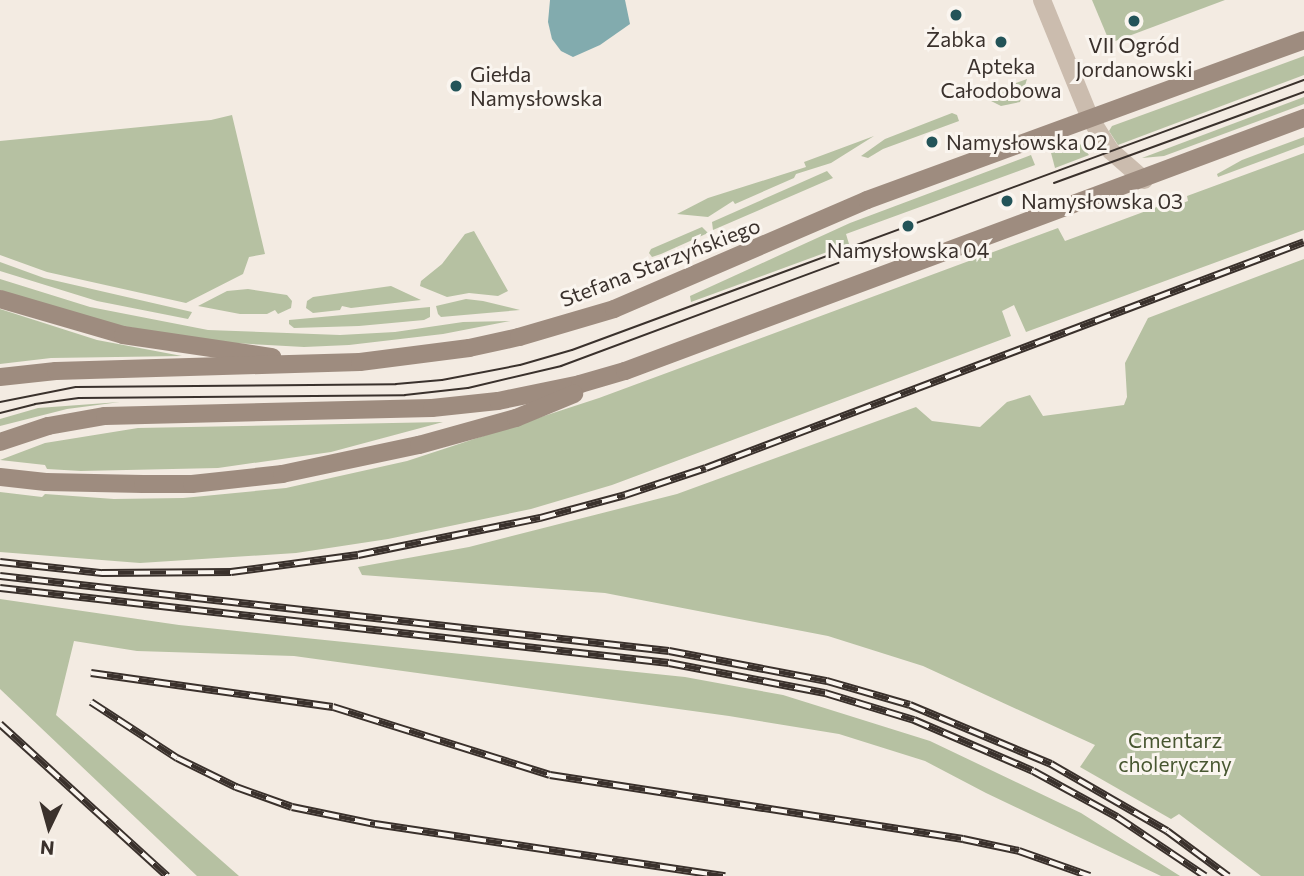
<!DOCTYPE html>
<html>
<head>
<meta charset="utf-8">
<style>
	body { margin:0 }
	#map { position:relative; width:1304px; height:876px; overflow:hidden; background:#f3ebe2; font-family:Commissioner,sans-serif }
	div>[style] { position:absolute }
	[style*='--x'] { left:calc(var(--x)*1px); top:calc(var(--y)*1px); width:calc(var(--w)*1px); rotate:calc(var(--a)*1deg) }
	.green>* { inset:0; background:#b6c1a2 }
	.water>* { inset:0; background:#82abae }
	.minor>* { height:18px; margin:-9px; padding:0 9px; transform-origin:9px; border-radius:9px; background:#cbbcae }
	.secondary>* { height:18px; margin:-9px; padding:0 9px; transform-origin:9px; border-radius:9px; background:#9e8c7f }
	.tram>* { height:2px; margin:-1px; padding:0 1px; transform-origin:1px; border-radius:1px; background:#3a312c }
	.rail>* { height:8px; margin-top:-4px; transform-origin:0; background:repeating-linear-gradient(90deg,#faf5ef 0 16px,#3a312c 0 32px); box-sizing:border-box; border-block:2px solid #3a312c }
	.dots>* { width:19px; height:19px; translate:-50% -50%; box-sizing:border-box; border:4px solid #faf5ef; border-radius:50% }
	span { translate:-50% -50%; white-space:nowrap; text-align:center; line-height:1.15; -webkit-text-stroke:6px #faf5ef; paint-order:stroke }
	.poi-label { font-size:21px; color:#3a312c }
	.left { translate:0 -50%; text-align:left }
	.street-label { font-size:21px; color:#3a312c }
	.park-label { font-size:21px; color:#485731 }
	.north { position:absolute; left:14px; top:792px; width:70px; height:70px; -webkit-text-stroke:5px #faf5ef; paint-order:stroke; rotate:185deg; font-size:19px; font-weight:700; line-height:28px; text-align:center; color:#3a312c }
	.north::after { content:''; display:block; margin:auto; width:24px; height:32px; background:#3a312c; clip-path:polygon(50% 0,100% 100%,50% 72%,0 100%) }
</style>
</head>
<body>
<div id="map">
	<div class="green">
		<div style="clip-path:polygon(1092px 0,1225px 0,1110px 43px)"></div>
		<div style="clip-path:polygon(1304px 56px,1304px 75px,1118px 145px,1109px 131px,1112px 126px)"></div>
		<div style="clip-path:polygon(1027px 79px,1020px 102px,1001px 106px,991px 101px,992px 92px)"></div>
		<div style="clip-path:polygon(1304px 97px,1304px 104px,1164px 156px,1142px 158px)"></div>
		<div style="clip-path:polygon(952px 113px,957px 115px,959px 121px,883px 149px,868px 158px,861px 156px,885px 139px)"></div>
		<div style="clip-path:polygon(232px 115px,265px 254px,249px 257px,243px 274px,186px 303px,47px 272px,0 255px,0 141px,211px 120px)"></div>
		<div style="clip-path:polygon(874px 136px,831px 163px,796px 174px,794px 178px,735px 204px,733px 201px,708px 217px,677px 214px,708px 198px,806px 167px,804px 162px)"></div>
		<div style="clip-path:polygon(1304px 137px,1304px 145px,1218px 177px,1217px 174px,1242px 160px)"></div>
		<div style="clip-path:polygon(1077px 140px,1089px 155px,1055px 168px,1050px 149px)"></div>
		<div style="clip-path:polygon(1304px 153px,1304px 230px,1026px 332px,1014px 305px,1002px 311px,1011px 336px,612px 485px,531px 509px,388px 539px,296px 553px,140px 563px,0 552px,0 492px,42px 497px,45px 494px,114px 499px,183px 498px,286px 488px,407px 461px,599px 398px,1058px 228px,1065px 241px,1165px 204px,1168px 209px,1188px 201px,1187px 196px)"></div>
		<div style="clip-path:polygon(1031px 155px,1035px 165px,846px 234px,849px 244px,691px 302px,690px 296px,850px 223px)"></div>
		<div style="clip-path:polygon(827px 171px,833px 178px,713px 230px,712px 222px)"></div>
		<div style="clip-path:polygon(702px 227px,708px 233px,661px 254px,652px 257px,649px 253px,651px 249px)"></div>
		<div style="clip-path:polygon(474px 231px,508px 291px,498px 296px,469px 293px,447px 297px,420px 286px,421px 281px,442px 264px,465px 234px)"></div>
		<div style="clip-path:polygon(1304px 259px,1304px 876px,1261px 876px,1179px 814px,1171px 819px,1080px 767px,1095px 745px,923px 666px,828px 636px,605px 593px,362px 575px,358px 567px,469px 547px,677px 494px,916px 407px,932px 421px,980px 427px,1007px 402px,1030px 395px,1043px 416px,1124px 405px,1127px 397px,1125px 363px,1148px 318px)"></div>
		<div style="clip-path:polygon(0 262px,44px 278px,192px 312px,191px 314px,188px 319px,97px 301px,0 271px)"></div>
		<div style="clip-path:polygon(0 279px,90px 307px,208px 330px,340px 335px,395px 332px,463px 322px,510px 321px,443px 334px,349px 345px,304px 347px,217px 342px,110px 324px,27px 300px,0 290px)"></div>
		<div style="clip-path:polygon(391px 286px,421px 300px,351px 308px,342px 306px,340px 310px,313px 313px,306px 308px,307px 301px,313px 297px)"></div>
		<div style="clip-path:polygon(248px 289px,287px 295px,292px 301px,291px 308px,278px 314px,275px 310px,267px 314px,240px 314px,198px 306px,227px 291px)"></div>
		<div style="clip-path:polygon(466px 299px,483px 301px,520px 310px,441px 317px,438px 314px,436px 306px)"></div>
		<div style="clip-path:polygon(430px 307px,430px 317px,424px 320px,359px 326px,294px 328px,289px 324px,289px 320px)"></div>
		<div style="clip-path:polygon(0 309px,97px 340px,182px 356px,51px 358px,0 364px)"></div>
		<div style="clip-path:polygon(120px 402px,67px 409px,0 426px,0 419px,38px 408px)"></div>
		<div style="clip-path:polygon(443px 422px,331px 452px,218px 468px,81px 471px,47px 469px,45px 465px,0 460px,45px 443px,138px 428px)"></div>
		<div style="clip-path:polygon(0 599px,179px 625px,685px 677px,783px 695px,930px 741px,1081px 813px,1180px 876px,1161px 876px,986px 793px,925px 761px,839px 734px,729px 716px,294px 656px,137px 651px,74px 641px,56px 715px,239px 876px,197px 876px,0 689px)"></div>
	</div>
	<div class="water">
		<div style="clip-path:polygon(550px 0,625px 0,630px 24px,600px 45px,573px 57px,561px 51px,552px 39px,548px 22px)"></div>
	</div>
	<div class="minor">
		<div style="--x:1042;--y:0;--w:127;--a:67.9"></div>
		<div style="--x:1090;--y:118;--w:39;--a:58"></div>
		<div style="--x:1111;--y:151;--w:44;--a:41.3"></div>
	</div>
	<div class="secondary">
		<div style="--x:0;--y:299;--w:128;--a:16.3"></div>
		<div style="--x:123;--y:335;--w:151;--a:8.4"></div>
		<div style="--x:0;--y:377;--w:56;--a:-6.1"></div>
		<div style="--x:56;--y:371;--w:304;--a:-1.7"></div>
		<div style="--x:360;--y:362;--w:110;--a:-7.3"></div>
		<div style="--x:469;--y:348;--w:51;--a:-12.4"></div>
		<div style="--x:519;--y:337;--w:99;--a:-16.4"></div>
		<div style="--x:614;--y:309;--w:275;--a:-23.3"></div>
		<div style="--x:867;--y:200;--w:465;--a:-20.1"></div>
		<div style="--x:0;--y:442;--w:51;--a:-18.4"></div>
		<div style="--x:48;--y:426;--w:58;--a:-10"></div>
		<div style="--x:105;--y:416;--w:327;--a:-1.4"></div>
		<div style="--x:432;--y:408;--w:66;--a:-6.1"></div>
		<div style="--x:498;--y:401;--w:84;--a:-11.7"></div>
		<div style="--x:580;--y:384;--w:47;--a:-16.1"></div>
		<div style="--x:625;--y:371;--w:725;--a:-20.44"></div>
		<div style="--x:0;--y:477;--w:46;--a:6.2"></div>
		<div style="--x:46;--y:482;--w:97;--a:1.2"></div>
		<div style="--x:143;--y:484;--w:49;--a:0"></div>
		<div style="--x:192;--y:484;--w:91;--a:-6.3"></div>
		<div style="--x:282;--y:474;--w:140;--a:-12"></div>
		<div style="--x:419;--y:445;--w:101;--a:-15.6"></div>
		<div style="--x:516;--y:418;--w:63;--a:-22.5"></div>
	</div>
	<div class="tram">
		<div style="--x:1054;--y:183;--w:266;--a:-20"></div>
		<div style="--x:0;--y:402;--w:77;--a:-11.2"></div>
		<div style="--x:76;--y:387;--w:320;--a:-0.5"></div>
		<div style="--x:396;--y:384;--w:46;--a:-5"></div>
		<div style="--x:442;--y:380;--w:79;--a:-10.9"></div>
		<div style="--x:520;--y:365;--w:54;--a:-16.1"></div>
		<div style="--x:572;--y:350;--w:780;--a:-20.25"></div>
		<div style="--x:0;--y:413;--w:36;--a:-14"></div>
		<div style="--x:35;--y:404;--w:44;--a:-7.8"></div>
		<div style="--x:79;--y:398;--w:326;--a:-0.5"></div>
		<div style="--x:405;--y:395;--w:63;--a:-6.3"></div>
		<div style="--x:468;--y:388;--w:96;--a:-13.3"></div>
		<div style="--x:561;--y:366;--w:296;--a:-20.4"></div>
	</div>
	<div class="rail">
		<div style="--x:0;--y:562;--w:103;--a:6.2"></div>
		<div style="--x:102;--y:573;--w:129;--a:-0.4"></div>
		<div style="--x:231;--y:572;--w:128;--a:-7.6"></div>
		<div style="--x:358;--y:555;--w:186;--a:-11.5"></div>
		<div style="--x:540;--y:518;--w:88;--a:-15.1"></div>
		<div style="--x:625;--y:495;--w:85;--a:-18.4"></div>
		<div style="--x:706;--y:468;--w:639;--a:-20.7"></div>
		<div style="--x:0;--y:576;--w:673;--a:6.4"></div>
		<div style="--x:669;--y:651;--w:161;--a:10.8"></div>
		<div style="--x:827;--y:681;--w:86;--a:16.1"></div>
		<div style="--x:910;--y:705;--w:153;--a:22.7"></div>
		<div style="--x:1051;--y:764;--w:134;--a:30"></div>
		<div style="--x:1167;--y:831;--w:76;--a:36.4"></div>
		<div style="--x:0;--y:588;--w:673;--a:6.4"></div>
		<div style="--x:669;--y:663;--w:159;--a:10.9"></div>
		<div style="--x:825;--y:693;--w:93;--a:16.9"></div>
		<div style="--x:914;--y:720;--w:129;--a:23.2"></div>
		<div style="--x:1033;--y:771;--w:96;--a:28.7"></div>
		<div style="--x:1117;--y:817;--w:106;--a:33.8"></div>
		<div style="--x:91;--y:673;--w:244;--a:8"></div>
		<div style="--x:333;--y:707;--w:227;--a:17.4"></div>
		<div style="--x:550;--y:775;--w:418;--a:8.8"></div>
		<div style="--x:963;--y:839;--w:57;--a:12.1"></div>
		<div style="--x:1019;--y:851;--w:75;--a:19.4"></div>
		<div style="--x:91;--y:702;--w:103;--a:33.1"></div>
		<div style="--x:177;--y:758;--w:66;--a:26.2"></div>
		<div style="--x:236;--y:787;--w:59;--a:19.7"></div>
		<div style="--x:292;--y:807;--w:85;--a:11.6"></div>
		<div style="--x:375;--y:824;--w:354;--a:8.5"></div>
		<div style="--x:0;--y:724;--w:226;--a:42.3"></div>
	</div>
	<div class="dots">
		<div style="left:956px;top:15px;background:#235459"></div>
		<div style="left:1134px;top:21px;background:#235459"></div>
		<div style="left:1001px;top:42px;background:#235459"></div>
		<div style="left:456px;top:86px;background:#235459"></div>
		<div style="left:932px;top:142px;background:#235459"></div>
		<div style="left:1007px;top:201px;background:#235459"></div>
		<div style="left:908px;top:226px;background:#235459"></div>
	</div>
	<div class="poi-label">
		<span style="left:956px;top:39px">Żabka</span>
		<span style="left:1134px;top:57px">VII Ogród<br>Jordanowski</span>
		<span style="left:1001px;top:78px">Apteka<br>Całodobowa</span>
		<span class="left" style="left:470px;top:86px">Giełda<br>Namysłowska</span>
		<span class="left" style="left:946px;top:142px">Namysłowska 02</span>
		<span class="left" style="left:1021px;top:201px">Namysłowska 03</span>
		<span style="left:908px;top:250px">Namysłowska 04</span>
	</div>
	<div class="street-label">
		<span style="left:660px;top:262px;rotate:-21deg">Stefana Starzyńskiego</span>
	</div>
	<div class="park-label">
		<span style="left:1175px;top:752px">Cmentarz<br>choleryczny</span>
	</div>
	<div class="north">N</div>
</div>
</body>
</html>
